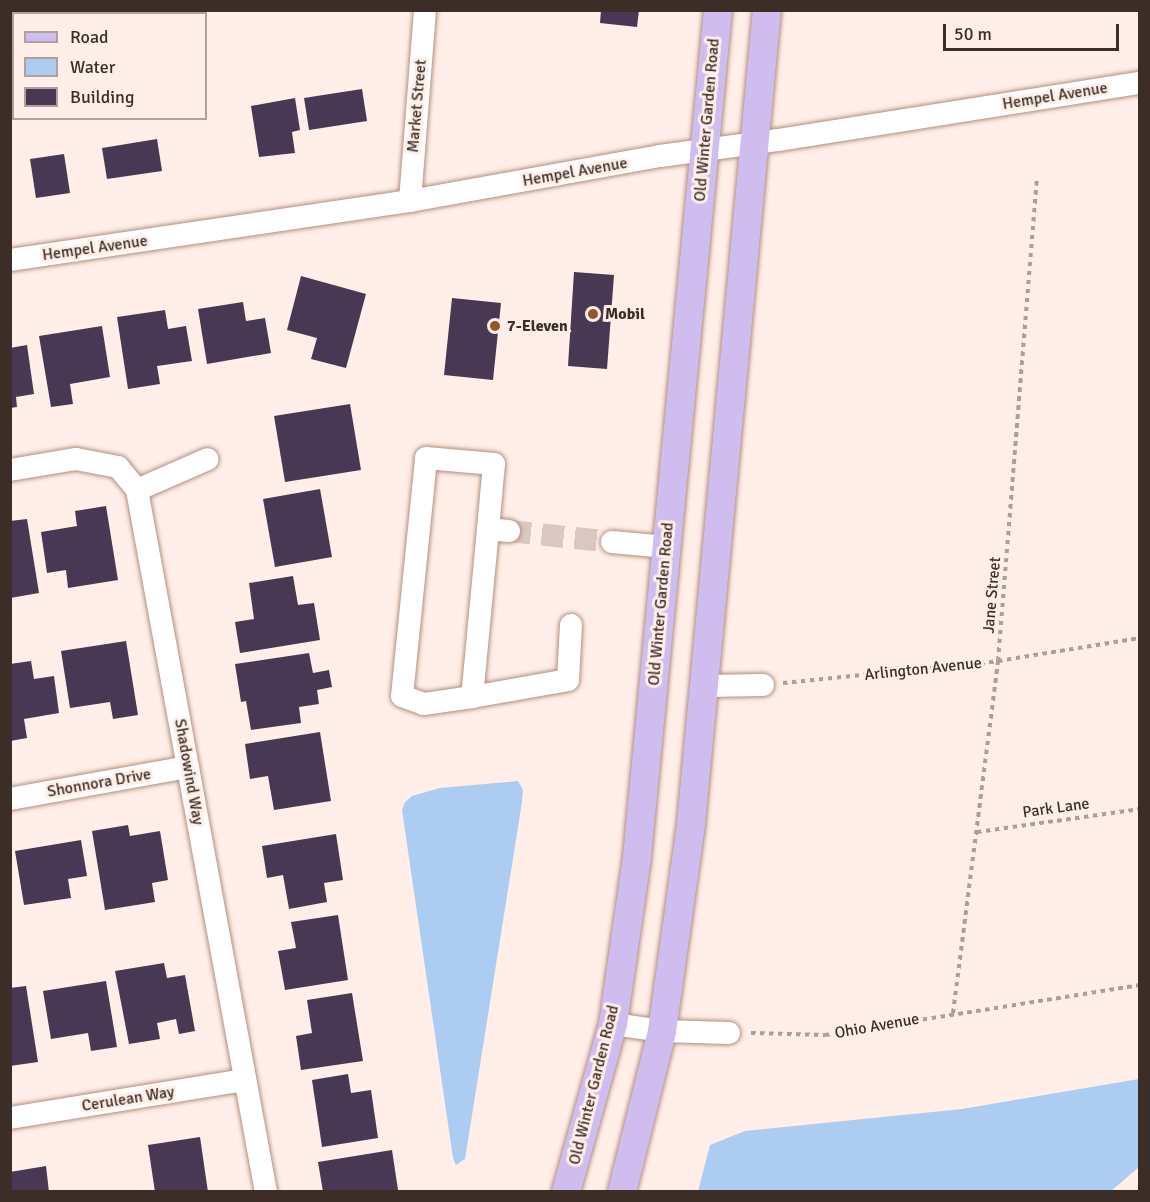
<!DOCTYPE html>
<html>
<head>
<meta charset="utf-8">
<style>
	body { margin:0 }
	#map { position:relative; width:1150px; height:1202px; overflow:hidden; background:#ffefe8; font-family:Signika,sans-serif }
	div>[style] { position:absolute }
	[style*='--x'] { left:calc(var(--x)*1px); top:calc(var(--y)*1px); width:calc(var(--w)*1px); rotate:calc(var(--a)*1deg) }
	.water>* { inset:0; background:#acccf2 }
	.building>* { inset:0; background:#483853 }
	.minor-tunnel>* { height:22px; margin-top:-11px; transform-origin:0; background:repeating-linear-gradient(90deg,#d8c8c1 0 22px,transparent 0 33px) }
	.path>* { height:4px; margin-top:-2px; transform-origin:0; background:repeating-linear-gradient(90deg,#ae9e98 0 4.5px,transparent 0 9px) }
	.roads { filter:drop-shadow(0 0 2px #b38f7f) drop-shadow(0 0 2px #b38f7f) }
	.minor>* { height:22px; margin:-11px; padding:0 11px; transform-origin:11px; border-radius:11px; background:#fff }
	.major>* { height:28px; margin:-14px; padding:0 14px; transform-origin:14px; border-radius:14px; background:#d0bdf0 }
	.dots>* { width:16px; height:16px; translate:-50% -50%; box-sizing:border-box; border:3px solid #ffefe8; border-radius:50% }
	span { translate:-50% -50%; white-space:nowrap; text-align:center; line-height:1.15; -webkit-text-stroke:6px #ffefe8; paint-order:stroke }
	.street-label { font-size:16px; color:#3c2d27 }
	.poi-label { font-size:16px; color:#3c2d27; font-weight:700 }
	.left { translate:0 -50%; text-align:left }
	.frame { position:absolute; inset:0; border:12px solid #3c2d27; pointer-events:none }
	.legend { position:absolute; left:12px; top:12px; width:195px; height:108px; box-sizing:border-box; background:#ffefe8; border:2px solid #b1a19b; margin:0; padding:8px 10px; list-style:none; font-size:18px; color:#3c2d27 }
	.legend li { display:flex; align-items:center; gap:12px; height:30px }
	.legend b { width:30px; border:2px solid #b1a19b }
	.scale { position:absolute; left:943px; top:24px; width:176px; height:27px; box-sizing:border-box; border:3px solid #3c2d27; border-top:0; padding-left:8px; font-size:18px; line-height:21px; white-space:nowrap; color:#3c2d27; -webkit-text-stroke:4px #ffefe8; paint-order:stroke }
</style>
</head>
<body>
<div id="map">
	<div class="water">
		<div style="clip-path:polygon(518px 781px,523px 790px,522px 802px,465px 1159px,456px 1165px,453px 1158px,402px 810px,405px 802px,412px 796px,440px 788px)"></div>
		<div style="clip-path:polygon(1139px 1079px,1139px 1167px,1111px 1191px,698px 1191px,710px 1145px,745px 1131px,962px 1109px)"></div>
	</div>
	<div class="building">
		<div style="clip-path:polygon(133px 10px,164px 10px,165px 14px,133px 14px)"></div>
		<div style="clip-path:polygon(601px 10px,639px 10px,637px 27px,600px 23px)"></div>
		<div style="clip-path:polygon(362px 89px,367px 121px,309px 130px,304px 98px)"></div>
		<div style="clip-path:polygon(295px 98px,300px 130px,292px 132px,295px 153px,259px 157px,251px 106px)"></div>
		<div style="clip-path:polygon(157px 139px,162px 171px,107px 179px,102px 148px)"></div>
		<div style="clip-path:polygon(64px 154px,70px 193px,36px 198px,30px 159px)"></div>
		<div style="clip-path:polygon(574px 272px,614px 275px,607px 369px,568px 366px)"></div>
		<div style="clip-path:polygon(301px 276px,366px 294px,346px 368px,311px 359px,317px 338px,287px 330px)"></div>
		<div style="clip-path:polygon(452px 298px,501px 303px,493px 380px,444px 375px)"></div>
		<div style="clip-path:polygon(243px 302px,246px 321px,265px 318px,271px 353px,207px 364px,198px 309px)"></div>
		<div style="clip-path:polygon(165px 310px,168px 329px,186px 326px,192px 361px,157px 366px,160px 384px,128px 389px,117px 317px)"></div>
		<div style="clip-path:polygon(102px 326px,110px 377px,70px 384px,73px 404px,51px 407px,39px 336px)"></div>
		<div style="clip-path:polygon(27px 345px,34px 394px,16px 397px,17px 407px,10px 408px,10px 348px)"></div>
		<div style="clip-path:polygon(350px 404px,361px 470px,285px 482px,274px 416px)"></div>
		<div style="clip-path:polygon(320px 489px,332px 557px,275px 567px,263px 499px)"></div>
		<div style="clip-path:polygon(106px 506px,118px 580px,68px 588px,66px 570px,47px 573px,41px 532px,77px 526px,75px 511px)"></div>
		<div style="clip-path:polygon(27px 519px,39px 593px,10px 598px,10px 521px)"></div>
		<div style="clip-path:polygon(293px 576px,298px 605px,314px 603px,320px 640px,240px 653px,235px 622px,254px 619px,249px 583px)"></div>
		<div style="clip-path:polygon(126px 641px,138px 715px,113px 719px,110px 702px,70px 708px,61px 651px)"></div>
		<div style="clip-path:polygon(309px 653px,313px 673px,329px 670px,332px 687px,317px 690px,319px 704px,299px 707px,301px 723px,251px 730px,246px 701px,241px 702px,235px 664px)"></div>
		<div style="clip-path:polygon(31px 661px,34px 679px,54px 676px,59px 713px,24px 719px,27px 738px,10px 741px,10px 664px)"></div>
		<div style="clip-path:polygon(320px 732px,331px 801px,274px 810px,268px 776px,250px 779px,245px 744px)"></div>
		<div style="clip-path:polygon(128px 825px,130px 836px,160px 831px,168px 880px,152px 883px,155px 902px,105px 910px,92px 831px)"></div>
		<div style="clip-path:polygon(336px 834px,343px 880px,324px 883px,327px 902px,289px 909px,283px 875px,267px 878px,262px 846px)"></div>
		<div style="clip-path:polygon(81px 840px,87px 876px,68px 879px,71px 898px,24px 905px,15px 851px)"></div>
		<div style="clip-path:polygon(338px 915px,348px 980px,285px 990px,278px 951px,296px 948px,291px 922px)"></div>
		<div style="clip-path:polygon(164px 963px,167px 978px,185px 975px,195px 1031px,179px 1034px,176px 1019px,157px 1023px,160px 1039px,129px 1044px,115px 971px)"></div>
		<div style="clip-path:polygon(106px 981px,117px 1047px,91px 1051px,88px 1033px,51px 1039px,43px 991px)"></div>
		<div style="clip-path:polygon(26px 986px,38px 1062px,10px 1066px,10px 988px)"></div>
		<div style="clip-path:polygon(352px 993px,363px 1061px,301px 1070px,296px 1036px,312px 1033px,307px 1000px)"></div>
		<div style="clip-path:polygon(348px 1074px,351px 1093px,371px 1090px,378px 1138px,322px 1147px,312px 1080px)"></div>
		<div style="clip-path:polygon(200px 1137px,208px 1192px,155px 1192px,148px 1145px)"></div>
		<div style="clip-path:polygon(392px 1150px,398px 1190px,323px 1192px,318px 1162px)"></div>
		<div style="clip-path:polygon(46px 1166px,49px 1192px,10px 1192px,10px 1172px)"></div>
	</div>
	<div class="minor-tunnel">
		<div style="--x:509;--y:531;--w:104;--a:6.1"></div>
	</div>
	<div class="path">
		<div style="--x:783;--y:683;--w:216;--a:-5.8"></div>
		<div style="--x:998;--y:661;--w:144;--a:-9.2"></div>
		<div style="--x:977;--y:832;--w:165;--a:-8"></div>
		<div style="--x:953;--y:1013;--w:355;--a:-82.7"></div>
		<div style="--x:998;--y:661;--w:485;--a:-85.4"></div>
		<div style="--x:751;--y:1033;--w:74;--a:1.5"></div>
		<div style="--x:825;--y:1035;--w:319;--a:-9"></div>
	</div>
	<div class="roads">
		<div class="minor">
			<div style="--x:410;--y:201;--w:192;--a:-85.5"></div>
			<div style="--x:10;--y:260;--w:404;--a:-8.4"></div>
			<div style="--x:410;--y:201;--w:254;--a:-10.2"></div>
			<div style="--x:660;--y:156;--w:120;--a:-7.7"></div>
			<div style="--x:779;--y:140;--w:365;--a:-9"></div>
			<div style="--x:10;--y:470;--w:67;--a:-9.5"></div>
			<div style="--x:76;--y:459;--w:43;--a:10.8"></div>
			<div style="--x:118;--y:467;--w:30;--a:50"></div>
			<div style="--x:137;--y:490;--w:714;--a:79.59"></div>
			<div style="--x:137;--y:490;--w:77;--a:-23.6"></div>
			<div style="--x:509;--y:531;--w:21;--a:-175"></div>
			<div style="--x:488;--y:529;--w:169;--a:95.4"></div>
			<div style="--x:472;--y:697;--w:97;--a:-10"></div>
			<div style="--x:568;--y:680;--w:55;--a:-86.9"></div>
			<div style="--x:612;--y:542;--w:55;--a:5.2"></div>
			<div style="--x:705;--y:686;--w:58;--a:-1"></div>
			<div style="--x:472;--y:697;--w:49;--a:171.7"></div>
			<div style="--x:424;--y:704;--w:23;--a:-160"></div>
			<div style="--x:402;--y:696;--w:239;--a:-84.2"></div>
			<div style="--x:426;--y:458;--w:68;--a:5"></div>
			<div style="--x:494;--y:464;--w:65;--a:95.3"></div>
			<div style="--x:10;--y:799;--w:181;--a:-10.2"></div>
			<div style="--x:613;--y:1024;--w:49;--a:8.1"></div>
			<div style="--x:662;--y:1031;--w:67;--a:1.7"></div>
			<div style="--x:10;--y:1118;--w:238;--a:-9.2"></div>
		</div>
		<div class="major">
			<div style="--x:566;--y:1192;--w:174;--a:-74.4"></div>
			<div style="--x:613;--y:1024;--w:169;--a:-81.8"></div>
			<div style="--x:637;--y:857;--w:851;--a:-84.54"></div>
			<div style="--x:622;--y:1192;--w:166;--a:-76"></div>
			<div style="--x:662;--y:1031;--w:209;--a:-82"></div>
			<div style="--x:691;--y:824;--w:818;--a:-84.67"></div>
		</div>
	</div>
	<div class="dots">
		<div style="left:593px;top:314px;background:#995329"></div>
		<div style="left:495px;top:326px;background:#995329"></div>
	</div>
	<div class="street-label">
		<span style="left:1055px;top:96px;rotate:-9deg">Hempel Avenue</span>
		<span style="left:417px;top:106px;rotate:-85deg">Market Street</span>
		<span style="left:707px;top:120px;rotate:-85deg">Old Winter Garden Road</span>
		<span style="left:575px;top:172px;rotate:-10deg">Hempel Avenue</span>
		<span style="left:95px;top:248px;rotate:-8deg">Hempel Avenue</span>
		<span style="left:992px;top:595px;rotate:-85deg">Jane Street</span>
		<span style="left:661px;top:604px;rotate:-85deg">Old Winter Garden Road</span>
		<span style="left:923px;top:669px;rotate:-6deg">Arlington Avenue</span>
		<span style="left:189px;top:772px;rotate:80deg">Shadowind Way</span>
		<span style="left:99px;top:783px;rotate:-10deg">Shonnora Drive</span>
		<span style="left:1056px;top:808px;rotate:-8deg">Park Lane</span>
		<span style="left:877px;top:1026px;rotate:-10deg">Ohio Avenue</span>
		<span style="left:594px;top:1085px;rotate:-76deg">Old Winter Garden Road</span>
		<span style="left:128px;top:1099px;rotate:-9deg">Cerulean Way</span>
	</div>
	<div class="poi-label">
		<span class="left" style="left:605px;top:314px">Mobil</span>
		<span class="left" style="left:507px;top:326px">7-Eleven</span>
	</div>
	<div class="frame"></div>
	<ul class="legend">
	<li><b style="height:8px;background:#d0bdf0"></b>Road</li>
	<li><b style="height:16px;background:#acccf2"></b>Water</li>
	<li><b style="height:16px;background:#483853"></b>Building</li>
	</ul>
	<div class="scale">50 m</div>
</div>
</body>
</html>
